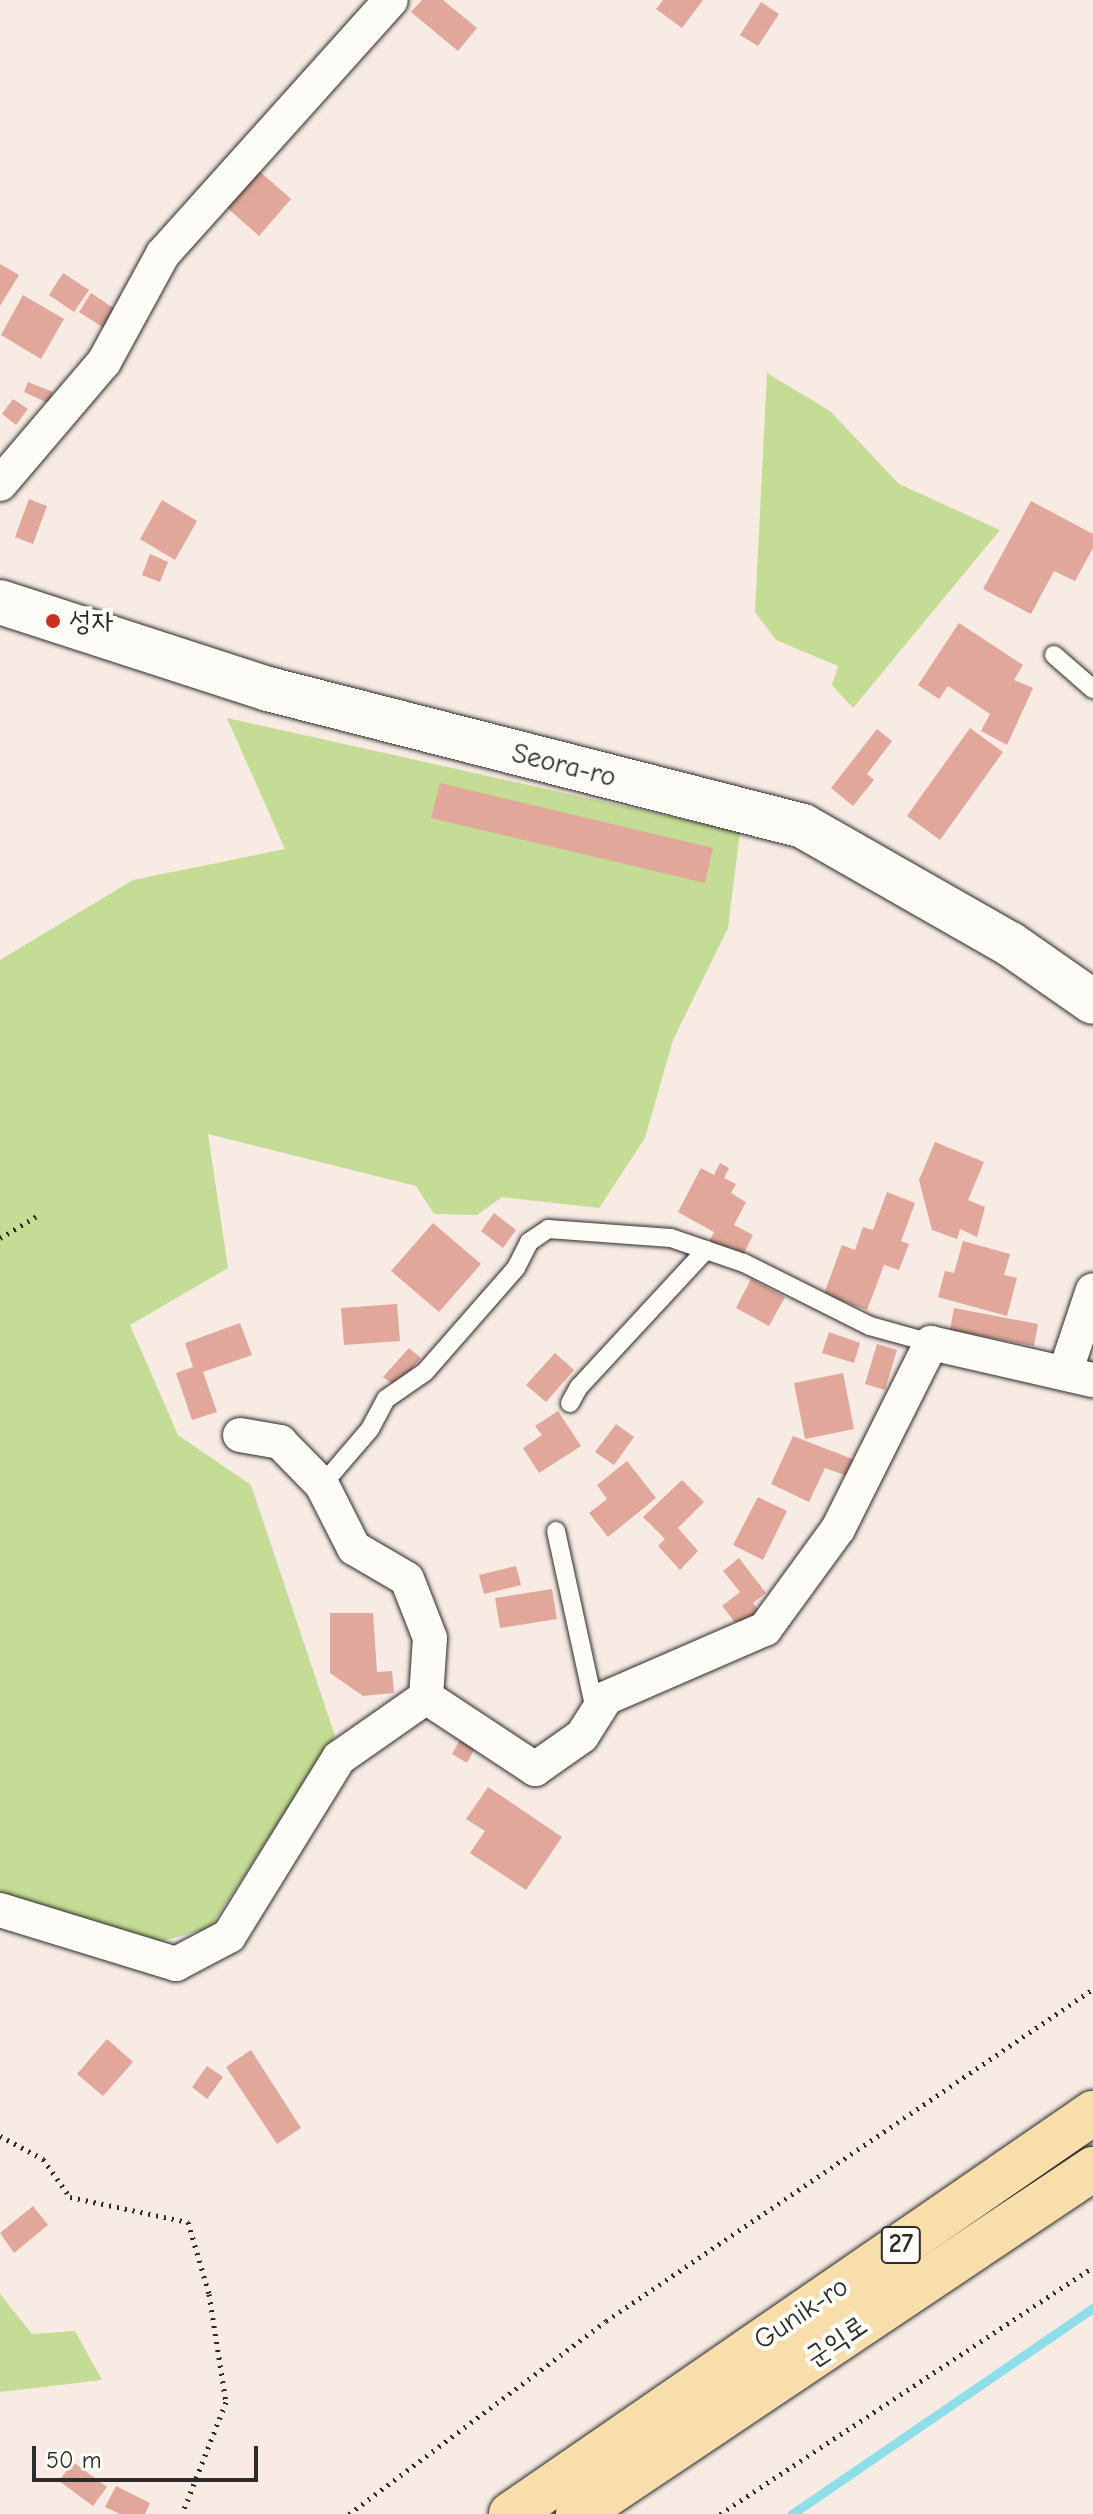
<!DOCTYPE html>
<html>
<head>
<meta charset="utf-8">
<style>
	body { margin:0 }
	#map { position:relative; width:1093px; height:2514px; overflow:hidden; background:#f7ebe4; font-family:"Comic Neue","Poor Story",sans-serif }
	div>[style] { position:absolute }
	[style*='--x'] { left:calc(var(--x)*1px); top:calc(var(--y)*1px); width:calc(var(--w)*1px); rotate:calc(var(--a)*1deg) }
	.green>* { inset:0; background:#c4dc93 }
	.stream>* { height:9px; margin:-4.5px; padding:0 4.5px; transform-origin:4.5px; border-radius:4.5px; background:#8edfe9 }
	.building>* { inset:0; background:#e0a79a }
	.path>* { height:5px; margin-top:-2.5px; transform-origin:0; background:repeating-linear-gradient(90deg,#2b2b2b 0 2px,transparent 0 8px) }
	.roads { filter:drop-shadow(0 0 2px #2b2b2b) drop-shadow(0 0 2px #2b2b2b) }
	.lane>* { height:18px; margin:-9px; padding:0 9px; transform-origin:9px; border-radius:9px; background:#fdfcf7 }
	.street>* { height:34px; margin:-17px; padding:0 17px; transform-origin:17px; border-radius:17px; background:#fdfcf7 }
	.secondary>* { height:44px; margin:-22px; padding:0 22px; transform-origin:22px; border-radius:22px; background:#fdfcf7 }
	.highway>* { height:44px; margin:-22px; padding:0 22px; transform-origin:22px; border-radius:22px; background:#f8deab }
	.dots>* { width:22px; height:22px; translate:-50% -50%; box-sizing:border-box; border:4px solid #fdfcf7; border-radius:50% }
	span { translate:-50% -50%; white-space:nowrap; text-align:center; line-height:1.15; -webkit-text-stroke:8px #fdfcf7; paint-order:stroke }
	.shield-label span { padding:2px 6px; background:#fdfcf7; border:2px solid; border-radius:6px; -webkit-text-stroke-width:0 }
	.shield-label { font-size:26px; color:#2b2b2b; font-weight:700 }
	.poi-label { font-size:28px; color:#2b2b2b }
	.left { translate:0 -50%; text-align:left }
	.street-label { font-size:28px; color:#2b2b2b }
	.scale { position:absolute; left:32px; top:2446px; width:226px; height:36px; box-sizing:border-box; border:4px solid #2b2b2b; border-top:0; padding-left:10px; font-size:24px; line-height:28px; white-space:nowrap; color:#2b2b2b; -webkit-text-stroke:6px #fdfcf7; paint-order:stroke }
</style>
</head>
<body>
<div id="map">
	<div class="green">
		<div style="clip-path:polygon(767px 373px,830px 411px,899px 484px,1000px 530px,853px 708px,832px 685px,838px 666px,776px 640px,755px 612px)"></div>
		<div style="clip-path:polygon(227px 718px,740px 832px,728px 928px,673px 1040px,645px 1138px,599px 1208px,502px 1197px,477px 1215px,434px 1214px,416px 1186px,208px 1134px,228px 1268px,130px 1325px,178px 1435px,251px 1485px,335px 1736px,210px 1928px,148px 1945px,0 1894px,0 960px,133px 880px,285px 849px)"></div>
		<div style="clip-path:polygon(0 2294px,32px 2334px,75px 2331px,102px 2380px,0 2392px)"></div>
	</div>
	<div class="stream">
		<div style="--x:792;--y:2514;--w:365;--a:-34.4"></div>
	</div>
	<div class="building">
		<div style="clip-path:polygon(422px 0,443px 0,477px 28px,458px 51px,411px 12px)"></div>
		<div style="clip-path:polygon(663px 0,703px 0,682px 28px,656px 9px)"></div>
		<div style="clip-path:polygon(761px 2px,779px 14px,758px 46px,740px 35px)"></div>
		<div style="clip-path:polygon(257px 169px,291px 199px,259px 236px,225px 206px)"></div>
		<div style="clip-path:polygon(0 264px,19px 275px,0 306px)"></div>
		<div style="clip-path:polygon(63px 273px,89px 290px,74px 312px,49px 295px)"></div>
		<div style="clip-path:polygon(91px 293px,119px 312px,107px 330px,79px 312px)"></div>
		<div style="clip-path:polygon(23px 295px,64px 319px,41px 359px,1px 335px)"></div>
		<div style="clip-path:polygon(28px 382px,53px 392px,48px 403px,24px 392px)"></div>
		<div style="clip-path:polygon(13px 399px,28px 409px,16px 425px,2px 414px)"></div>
		<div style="clip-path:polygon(29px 499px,47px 506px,33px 544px,15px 537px)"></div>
		<div style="clip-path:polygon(162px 500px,197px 521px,175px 560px,140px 539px)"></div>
		<div style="clip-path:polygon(1031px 501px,1093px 534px,1093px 548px,1075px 581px,1054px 571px,1031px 614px,983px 589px)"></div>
		<div style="clip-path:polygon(150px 554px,168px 562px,160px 582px,142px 575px)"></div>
		<div style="clip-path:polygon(959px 623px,1023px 665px,1014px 680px,1033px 688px,1007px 745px,981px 731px,990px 714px,948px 686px,939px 699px,918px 685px)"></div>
		<div style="clip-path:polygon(970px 728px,1003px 752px,940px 840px,907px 816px)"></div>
		<div style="clip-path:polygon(877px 729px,892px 741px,867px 774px,874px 780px,853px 806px,831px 788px)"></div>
		<div style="clip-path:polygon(440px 783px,713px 848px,705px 883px,431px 818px)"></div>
		<div style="clip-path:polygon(935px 1142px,984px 1162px,968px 1200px,985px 1207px,977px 1237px,960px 1229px,957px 1239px,932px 1230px,919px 1180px)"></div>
		<div style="clip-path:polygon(720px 1163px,729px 1168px,724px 1178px,736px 1184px,731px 1193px,746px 1202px,734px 1225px,753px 1235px,741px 1259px,709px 1242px,714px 1232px,678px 1212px,701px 1168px,714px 1175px)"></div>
		<div style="clip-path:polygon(887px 1192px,915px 1203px,901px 1241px,909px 1244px,899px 1270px,884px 1265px,867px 1310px,824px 1294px,842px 1245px,855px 1250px,863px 1227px,873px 1230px)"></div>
		<div style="clip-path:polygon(494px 1213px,516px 1230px,503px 1248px,481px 1231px)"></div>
		<div style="clip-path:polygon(433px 1223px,481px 1264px,439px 1312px,391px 1271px)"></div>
		<div style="clip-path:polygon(963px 1241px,1010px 1254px,1004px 1275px,1017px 1278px,1007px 1316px,938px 1297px,945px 1271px,954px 1273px)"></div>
		<div style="clip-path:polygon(751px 1279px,785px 1297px,769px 1326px,736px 1308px)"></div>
		<div style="clip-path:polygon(397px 1304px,400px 1341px,344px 1345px,341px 1308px)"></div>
		<div style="clip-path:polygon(954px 1308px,1038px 1324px,1034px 1346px,950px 1330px)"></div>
		<div style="clip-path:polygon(240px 1323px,252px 1355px,203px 1372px,217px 1412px,192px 1420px,176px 1373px,193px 1367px,185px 1343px)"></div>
		<div style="clip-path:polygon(829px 1332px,860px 1343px,854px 1363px,822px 1353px)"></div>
		<div style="clip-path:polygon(877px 1344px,897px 1350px,885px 1390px,865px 1384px)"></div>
		<div style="clip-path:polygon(409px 1348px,421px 1358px,396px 1387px,383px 1377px)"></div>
		<div style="clip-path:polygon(555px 1353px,574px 1370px,546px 1402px,526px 1385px)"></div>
		<div style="clip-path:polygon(843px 1373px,854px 1429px,805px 1439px,794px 1383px)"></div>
		<div style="clip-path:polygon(558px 1411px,581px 1446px,539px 1473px,523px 1448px,542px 1435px,535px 1426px)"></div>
		<div style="clip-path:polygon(616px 1424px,634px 1437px,614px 1465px,595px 1452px)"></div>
		<div style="clip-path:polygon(793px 1436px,855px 1460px,850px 1477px,825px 1468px,809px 1502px,771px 1484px)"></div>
		<div style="clip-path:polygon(627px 1461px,656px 1498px,608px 1537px,589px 1513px,607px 1499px,597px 1485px)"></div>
		<div style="clip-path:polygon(682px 1480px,704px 1502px,678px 1528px,698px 1551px,680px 1570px,658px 1546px,665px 1539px,643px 1517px)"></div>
		<div style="clip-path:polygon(758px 1497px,787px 1511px,763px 1560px,733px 1545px)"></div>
		<div style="clip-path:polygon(739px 1558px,766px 1593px,753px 1603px,762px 1615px,742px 1631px,722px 1606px,740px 1592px,723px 1571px)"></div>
		<div style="clip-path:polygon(516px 1566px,521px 1585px,484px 1594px,479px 1575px)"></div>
		<div style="clip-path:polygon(552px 1589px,557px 1619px,500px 1628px,495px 1598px)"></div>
		<div style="clip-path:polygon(330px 1613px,373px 1613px,377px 1672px,392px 1671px,394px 1693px,363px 1696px,330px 1673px)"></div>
		<div style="clip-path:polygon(462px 1736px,477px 1744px,467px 1763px,452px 1754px)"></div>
		<div style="clip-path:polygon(488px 1787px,562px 1837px,526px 1890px,470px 1853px,485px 1831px,466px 1819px)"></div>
		<div style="clip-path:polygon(107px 2039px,133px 2062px,103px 2096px,77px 2074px)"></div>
		<div style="clip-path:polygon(251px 2050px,301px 2128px,277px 2144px,226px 2067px)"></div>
		<div style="clip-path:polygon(207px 2066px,223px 2077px,207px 2099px,192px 2087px)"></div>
		<div style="clip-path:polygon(33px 2206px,48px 2225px,14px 2253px,0 2233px)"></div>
		<div style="clip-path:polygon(73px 2462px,107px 2487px,93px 2506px,59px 2481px)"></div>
		<div style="clip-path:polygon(116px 2486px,150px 2503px,145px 2514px,120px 2514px,105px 2507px)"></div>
	</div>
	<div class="path">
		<div style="--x:0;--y:1238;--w:47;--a:-31"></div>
		<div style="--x:0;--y:2136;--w:49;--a:28.1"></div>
		<div style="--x:43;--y:2159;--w:47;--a:54.6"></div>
		<div style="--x:70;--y:2197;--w:121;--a:12"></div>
		<div style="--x:188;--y:2222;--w:75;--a:73.7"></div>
		<div style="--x:209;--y:2294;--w:109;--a:81.1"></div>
		<div style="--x:226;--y:2402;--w:120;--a:111.4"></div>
		<div style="--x:349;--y:2514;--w:321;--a:-36.9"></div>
		<div style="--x:606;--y:2321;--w:589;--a:-34.28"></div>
		<div style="--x:720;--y:2514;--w:447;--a:-33.5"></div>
	</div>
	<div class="roads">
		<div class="lane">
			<div style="--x:1054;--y:655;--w:52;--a:41.1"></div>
			<div style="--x:570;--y:1403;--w:18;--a:-61"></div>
			<div style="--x:579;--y:1387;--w:187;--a:-47.2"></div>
			<div style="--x:322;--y:1485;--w:74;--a:-49.4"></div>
			<div style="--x:370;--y:1429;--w:34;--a:-62"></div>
			<div style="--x:386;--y:1399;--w:47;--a:-34.7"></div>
			<div style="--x:425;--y:1372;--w:138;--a:-48.8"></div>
			<div style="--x:516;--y:1268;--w:29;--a:-63"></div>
			<div style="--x:529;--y:1242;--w:23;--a:-34"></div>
			<div style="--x:548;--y:1229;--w:123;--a:4.2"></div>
			<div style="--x:671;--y:1238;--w:77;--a:18.9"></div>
			<div style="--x:744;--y:1263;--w:141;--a:26.6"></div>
			<div style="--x:870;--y:1326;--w:63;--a:15.6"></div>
			<div style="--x:556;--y:1531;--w:188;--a:77.7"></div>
		</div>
		<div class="street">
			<div style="--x:0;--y:484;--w:160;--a:-49.6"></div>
			<div style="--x:104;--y:362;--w:123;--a:-61.4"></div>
			<div style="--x:163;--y:254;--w:341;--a:-48.1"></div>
			<div style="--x:1066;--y:1370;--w:84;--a:-71.4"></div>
			<div style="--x:240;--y:1435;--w:41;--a:9.9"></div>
			<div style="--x:280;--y:1442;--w:60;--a:45.7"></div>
			<div style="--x:322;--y:1485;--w:71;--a:63.1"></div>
			<div style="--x:354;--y:1548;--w:61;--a:30.3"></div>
			<div style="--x:407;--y:1579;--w:63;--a:68.7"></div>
			<div style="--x:430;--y:1638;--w:59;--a:93.9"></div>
			<div style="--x:0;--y:1910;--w:184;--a:17.1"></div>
			<div style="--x:176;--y:1964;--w:60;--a:-27.8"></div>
			<div style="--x:229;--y:1936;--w:209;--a:-58.3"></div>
			<div style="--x:339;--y:1758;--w:106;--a:-35"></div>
			<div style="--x:426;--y:1697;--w:131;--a:33.4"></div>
			<div style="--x:535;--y:1769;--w:57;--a:-35.1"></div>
			<div style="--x:582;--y:1736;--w:45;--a:-57.7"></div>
			<div style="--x:606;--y:1698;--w:173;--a:-23.5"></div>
			<div style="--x:765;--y:1629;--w:124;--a:-53.9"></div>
			<div style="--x:838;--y:1529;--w:208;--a:-63.4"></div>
			<div style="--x:931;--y:1343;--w:166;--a:12.9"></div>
		</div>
		<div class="secondary">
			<div style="--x:0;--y:602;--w:282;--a:18"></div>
			<div style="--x:268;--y:689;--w:552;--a:14.36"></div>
			<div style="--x:803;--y:826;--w:238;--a:29.7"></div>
			<div style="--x:1010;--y:944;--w:101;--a:34.9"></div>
		</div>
		<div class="highway">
			<div style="--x:511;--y:2514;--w:707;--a:-34.57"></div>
			<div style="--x:578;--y:2514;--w:620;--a:-33.82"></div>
		</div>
	</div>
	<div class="dots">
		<div style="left:53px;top:621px;background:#c8321e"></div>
	</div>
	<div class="shield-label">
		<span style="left:901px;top:2245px">27</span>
	</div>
	<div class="poi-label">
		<span class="left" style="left:69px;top:621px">성자</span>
	</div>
	<div class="street-label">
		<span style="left:564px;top:765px;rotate:14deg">Seora-ro</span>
		<span style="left:801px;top:2313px;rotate:-34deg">Gunik-ro</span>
		<span style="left:836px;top:2341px;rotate:-34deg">군익로</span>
	</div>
	<div class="scale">50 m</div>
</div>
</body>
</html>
